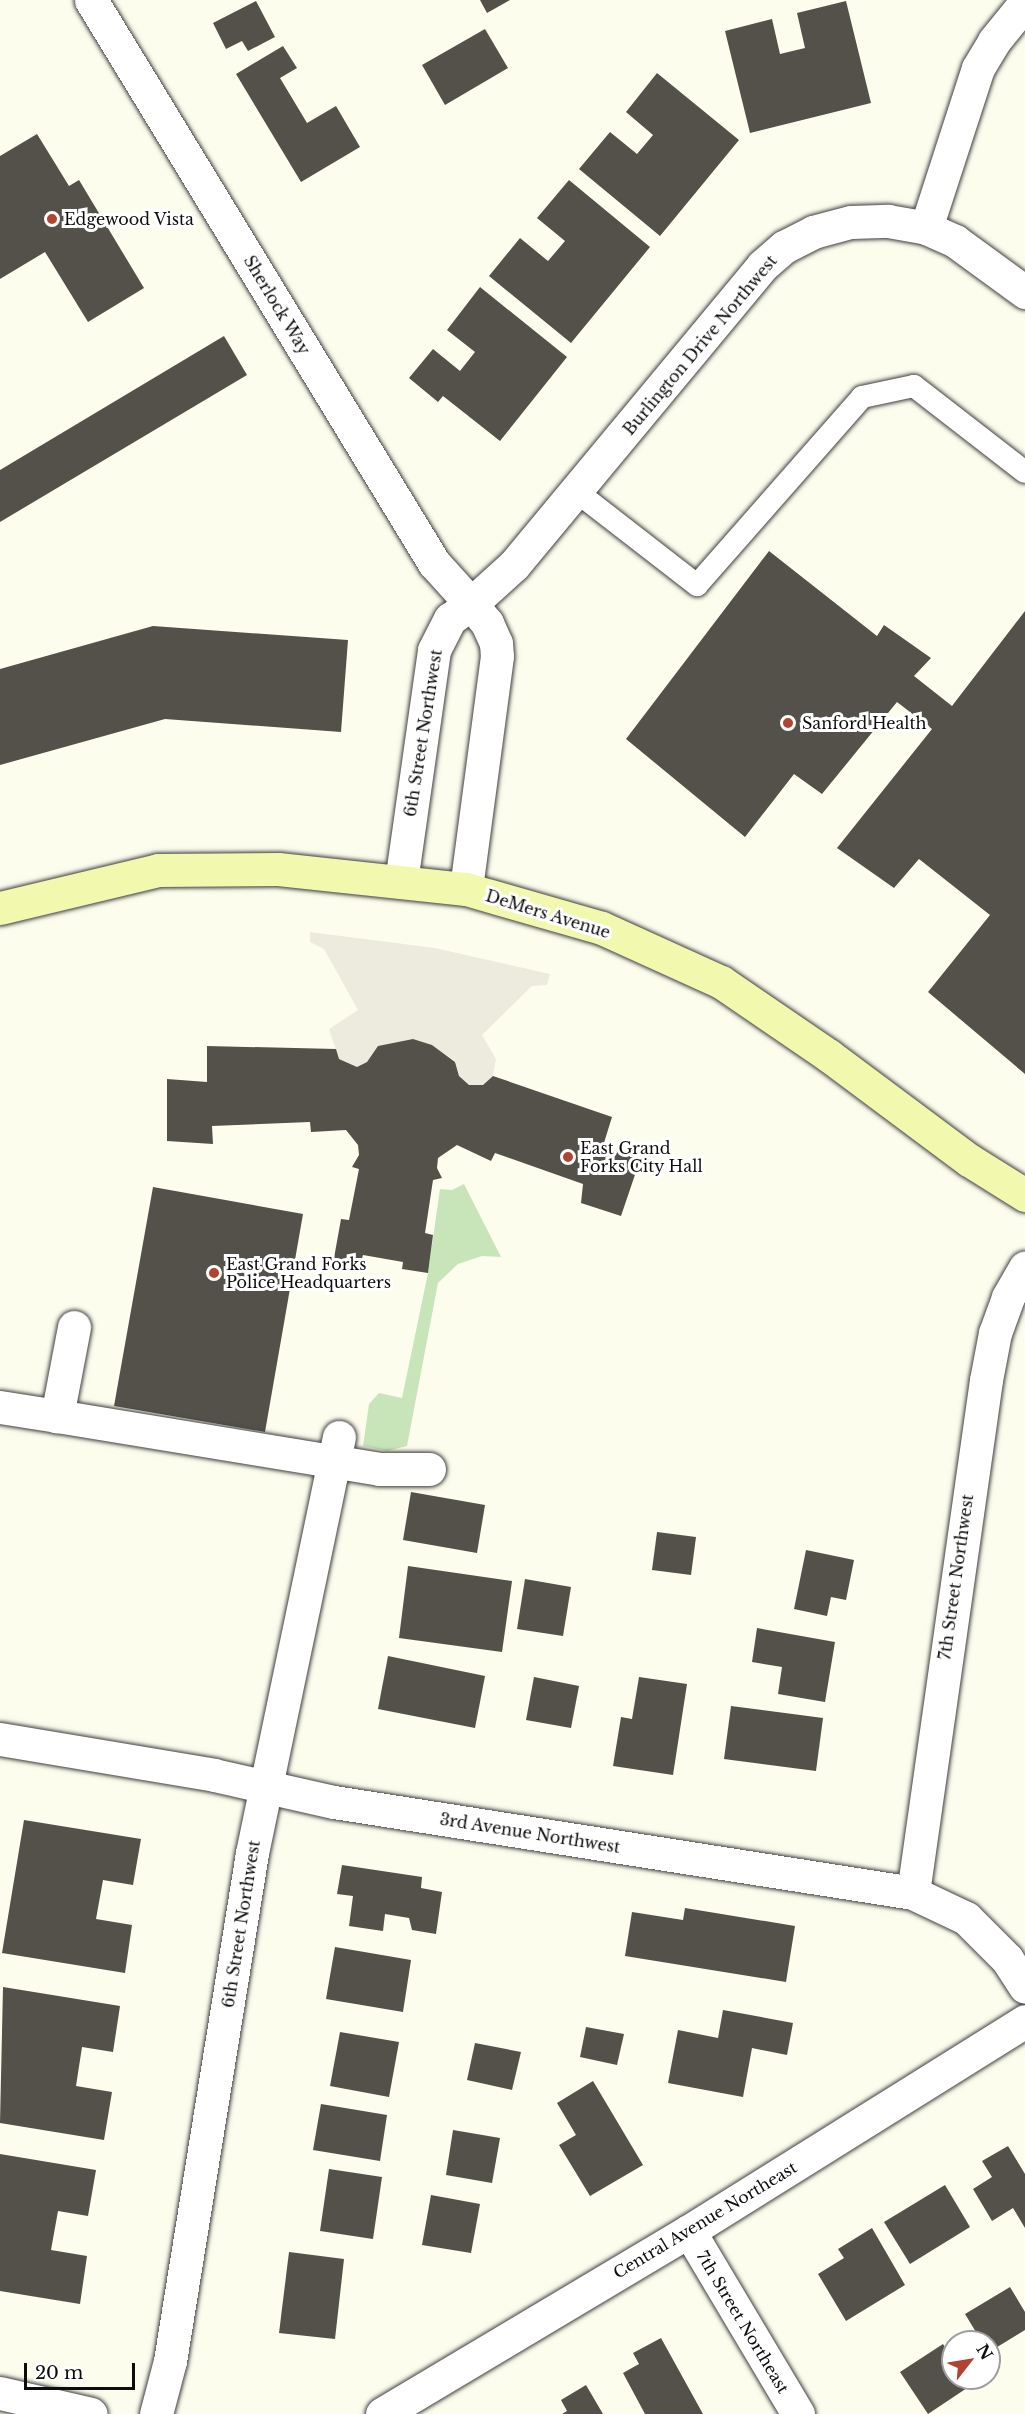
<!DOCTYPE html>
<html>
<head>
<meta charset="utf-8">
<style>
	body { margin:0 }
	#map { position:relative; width:1025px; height:2414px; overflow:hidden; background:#fdfdee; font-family:"Libre Baskerville",serif }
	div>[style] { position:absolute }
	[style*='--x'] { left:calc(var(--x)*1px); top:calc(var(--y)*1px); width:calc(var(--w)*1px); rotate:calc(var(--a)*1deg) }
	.green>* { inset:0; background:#c8e5ba }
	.plaza>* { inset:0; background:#edebdd }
	.building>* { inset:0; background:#54504a }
	.roads { filter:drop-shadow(0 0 2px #404040) drop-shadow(0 0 2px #404040) }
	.service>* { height:22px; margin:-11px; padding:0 11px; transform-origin:11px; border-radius:11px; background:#fff }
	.minor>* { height:33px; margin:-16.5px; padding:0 16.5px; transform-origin:16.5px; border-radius:16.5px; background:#fff }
	.secondary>* { height:33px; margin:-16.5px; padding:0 16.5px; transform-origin:16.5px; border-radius:16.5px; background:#f2f8ae }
	.dots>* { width:16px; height:16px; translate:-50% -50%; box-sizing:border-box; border:3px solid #fff; border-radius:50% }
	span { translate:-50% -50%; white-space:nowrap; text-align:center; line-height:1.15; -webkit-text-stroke:6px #fff; paint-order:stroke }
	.poi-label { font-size:16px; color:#0d0d0d }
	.left { translate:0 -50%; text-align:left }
	.street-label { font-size:16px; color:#0d0d0d }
	.north { position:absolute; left:941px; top:2330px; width:60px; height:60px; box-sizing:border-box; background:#fff; border:2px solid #9e9e9e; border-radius:50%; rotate:59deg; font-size:16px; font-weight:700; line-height:24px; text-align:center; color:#0d0d0d }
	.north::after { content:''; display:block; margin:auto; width:21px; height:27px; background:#b04331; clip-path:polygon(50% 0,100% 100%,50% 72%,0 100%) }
	.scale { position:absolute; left:24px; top:2363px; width:111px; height:27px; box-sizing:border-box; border:3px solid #0d0d0d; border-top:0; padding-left:8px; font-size:18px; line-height:21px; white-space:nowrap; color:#0d0d0d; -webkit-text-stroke:4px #fff; paint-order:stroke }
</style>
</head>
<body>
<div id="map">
	<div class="green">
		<div style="clip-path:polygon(464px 1184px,501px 1257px,482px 1256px,458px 1264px,438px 1283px,407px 1446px,387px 1451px,363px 1446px,369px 1404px,379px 1393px,402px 1398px,428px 1273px,440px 1189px,452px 1190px)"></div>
	</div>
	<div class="plaza">
		<div style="clip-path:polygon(310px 932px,435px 948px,550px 974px,547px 985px,532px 986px,482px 1035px,496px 1059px,493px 1076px,483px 1085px,469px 1085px,459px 1076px,455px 1061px,432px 1045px,413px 1039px,378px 1046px,367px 1062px,357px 1067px,339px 1059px,329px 1029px,358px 1010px,324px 949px,310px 942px)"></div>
	</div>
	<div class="building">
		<div style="clip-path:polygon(480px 0,510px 0,487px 13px)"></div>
		<div style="clip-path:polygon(256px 1px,275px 37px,248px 51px,242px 41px,226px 49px,213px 23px)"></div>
		<div style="clip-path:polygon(846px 1px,871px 103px,750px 133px,725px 31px,772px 19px,780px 54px,805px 48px,797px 13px)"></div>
		<div style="clip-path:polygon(485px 29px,508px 68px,445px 105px,422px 65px)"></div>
		<div style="clip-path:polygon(283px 46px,297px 68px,280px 78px,307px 123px,336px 106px,360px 147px,301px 182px,236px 74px)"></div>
		<div style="clip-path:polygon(657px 73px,739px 140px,660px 236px,579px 169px,610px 132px,637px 154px,653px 135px,626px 112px)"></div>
		<div style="clip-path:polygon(37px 134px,69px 186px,79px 180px,144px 288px,88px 322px,45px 252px,0 279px,0 156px)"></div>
		<div style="clip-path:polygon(569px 180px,650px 247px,571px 343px,489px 276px,520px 238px,548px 261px,565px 241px,537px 218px)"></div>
		<div style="clip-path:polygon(480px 287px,567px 357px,500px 441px,443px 396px,438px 402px,409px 378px,433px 349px,460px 371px,475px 352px,447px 330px)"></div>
		<div style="clip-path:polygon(224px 336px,247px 375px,0 522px,0 470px)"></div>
		<div style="clip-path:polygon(769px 551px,877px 636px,884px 625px,931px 658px,914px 676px,952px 706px,1025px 611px,1025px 1074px,928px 992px,990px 915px,919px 859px,894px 888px,837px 848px,932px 729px,897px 702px,822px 794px,794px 774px,745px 837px,626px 739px)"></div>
		<div style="clip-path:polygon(153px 626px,348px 640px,341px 732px,165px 719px,0 765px,0 669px)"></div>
		<div style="clip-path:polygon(413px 1039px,432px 1045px,455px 1062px,459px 1076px,469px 1085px,483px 1085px,493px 1076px,612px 1117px,603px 1146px,640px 1160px,621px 1216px,581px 1203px,583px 1184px,495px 1153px,491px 1161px,457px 1145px,438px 1158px,437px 1168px,442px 1178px,433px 1180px,425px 1233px,433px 1235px,428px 1273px,402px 1269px,403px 1262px,363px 1255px,361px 1262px,334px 1258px,341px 1219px,349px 1220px,359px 1169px,352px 1167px,359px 1155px,358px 1145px,346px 1130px,311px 1132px,310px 1122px,212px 1126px,213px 1144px,167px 1141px,167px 1079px,207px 1082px,207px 1046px,336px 1049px,339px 1059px,357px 1067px,367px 1062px,378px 1046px)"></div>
		<div style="clip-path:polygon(153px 1187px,303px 1214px,265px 1432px,114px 1406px)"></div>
		<div style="clip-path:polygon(411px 1492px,485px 1505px,477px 1553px,403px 1540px)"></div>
		<div style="clip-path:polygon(657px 1532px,696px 1537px,691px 1575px,652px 1570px)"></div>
		<div style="clip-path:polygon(806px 1550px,854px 1560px,846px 1600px,831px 1597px,827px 1616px,794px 1609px)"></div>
		<div style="clip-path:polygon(408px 1566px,512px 1581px,502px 1652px,399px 1638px)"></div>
		<div style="clip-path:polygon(525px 1579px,571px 1587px,563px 1636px,517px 1629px)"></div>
		<div style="clip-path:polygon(757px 1628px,835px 1642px,825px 1702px,778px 1694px,782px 1667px,752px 1662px)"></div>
		<div style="clip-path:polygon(388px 1656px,485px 1676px,475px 1728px,378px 1709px)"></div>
		<div style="clip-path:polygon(534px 1677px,579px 1686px,571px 1728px,526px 1720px)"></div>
		<div style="clip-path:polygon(639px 1677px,687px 1684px,673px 1775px,613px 1766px,621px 1717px,632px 1719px)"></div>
		<div style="clip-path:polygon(731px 1706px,823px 1718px,816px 1771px,724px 1759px)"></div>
		<div style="clip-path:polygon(24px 1820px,141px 1839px,133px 1885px,103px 1880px,96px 1919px,132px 1925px,125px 1973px,2px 1953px)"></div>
		<div style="clip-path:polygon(342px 1865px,422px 1877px,421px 1888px,442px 1892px,436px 1934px,412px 1930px,409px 1918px,385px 1914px,383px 1931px,349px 1926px,353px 1896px,337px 1894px)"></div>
		<div style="clip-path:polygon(685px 1908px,795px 1926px,786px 1982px,625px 1956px,632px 1912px,683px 1920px)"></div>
		<div style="clip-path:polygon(335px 1947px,411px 1960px,403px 2012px,326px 1999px)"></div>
		<div style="clip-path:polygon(3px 1987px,120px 2006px,113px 2052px,82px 2047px,76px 2086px,112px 2092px,104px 2140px,0 2123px)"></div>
		<div style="clip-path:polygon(723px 2010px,793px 2023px,787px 2055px,752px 2048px,743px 2097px,668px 2083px,678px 2030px,718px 2038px)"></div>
		<div style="clip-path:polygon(586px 2027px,624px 2034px,617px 2065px,580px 2057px)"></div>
		<div style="clip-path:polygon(340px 2032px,399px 2042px,389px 2097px,330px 2086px)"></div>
		<div style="clip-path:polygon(475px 2043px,521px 2052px,512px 2090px,467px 2080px)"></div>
		<div style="clip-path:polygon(593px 2081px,643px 2165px,590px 2196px,559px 2145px,576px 2135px,557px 2103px)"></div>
		<div style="clip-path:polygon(321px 2104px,387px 2115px,380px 2161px,313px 2150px)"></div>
		<div style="clip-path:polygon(453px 2130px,500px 2138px,492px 2183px,446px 2175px)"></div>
		<div style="clip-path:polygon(1008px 2146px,1025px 2174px,1025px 2228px,1013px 2208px,992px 2221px,973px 2189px,992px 2177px,982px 2161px)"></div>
		<div style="clip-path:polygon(0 2154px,96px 2170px,88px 2216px,58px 2211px,51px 2250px,87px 2256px,80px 2304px,0 2291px)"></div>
		<div style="clip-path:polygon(329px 2169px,382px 2177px,373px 2239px,320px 2231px)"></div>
		<div style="clip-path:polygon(945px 2185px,970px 2227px,910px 2264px,884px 2222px)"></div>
		<div style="clip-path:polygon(431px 2195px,480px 2204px,471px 2253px,422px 2245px)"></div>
		<div style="clip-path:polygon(872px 2228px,905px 2285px,846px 2321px,818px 2274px,844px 2258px,838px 2249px)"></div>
		<div style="clip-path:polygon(289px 2252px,344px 2259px,335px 2339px,279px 2333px)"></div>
		<div style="clip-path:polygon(1010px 2287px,1025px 2312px,1025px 2330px,989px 2352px,989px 2342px,982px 2342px,965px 2314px)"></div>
		<div style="clip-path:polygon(661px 2338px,703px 2414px,645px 2414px,623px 2373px,639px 2364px,633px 2353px)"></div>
		<div style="clip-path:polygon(943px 2344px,953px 2360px,953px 2378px,965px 2378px,970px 2386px,928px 2414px,900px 2372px)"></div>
		<div style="clip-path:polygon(586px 2385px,603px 2414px,562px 2414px,567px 2411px,561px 2400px)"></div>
	</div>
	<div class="roads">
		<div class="service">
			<div style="--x:577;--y:492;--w:152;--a:37.8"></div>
			<div style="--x:697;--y:585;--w:250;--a:-48.7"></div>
			<div style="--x:862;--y:397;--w:53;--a:-11.9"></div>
			<div style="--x:914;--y:386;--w:140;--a:37.8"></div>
		</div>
		<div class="minor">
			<div style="--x:91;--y:0;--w:659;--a:58.65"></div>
			<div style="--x:434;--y:563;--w:55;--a:47.9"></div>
			<div style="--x:471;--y:604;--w:58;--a:-42.2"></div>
			<div style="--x:514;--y:565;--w:388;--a:-50.3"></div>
			<div style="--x:762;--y:266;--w:29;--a:-41"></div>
			<div style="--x:784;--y:247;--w:33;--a:-27"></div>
			<div style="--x:813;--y:232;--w:39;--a:-15"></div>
			<div style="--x:851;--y:222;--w:37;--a:-2"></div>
			<div style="--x:888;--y:221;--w:39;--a:10"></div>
			<div style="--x:926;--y:228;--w:32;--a:24"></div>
			<div style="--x:955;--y:241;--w:87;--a:36.1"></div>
			<div style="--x:926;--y:228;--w:168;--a:-72"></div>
			<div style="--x:978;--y:68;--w:31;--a:-59"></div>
			<div style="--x:994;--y:41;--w:49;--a:-50.8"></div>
			<div style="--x:401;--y:882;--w:234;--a:-81.9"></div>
			<div style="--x:434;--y:650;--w:35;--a:-63"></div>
			<div style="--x:450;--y:619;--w:26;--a:-36"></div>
			<div style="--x:471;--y:604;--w:25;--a:50"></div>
			<div style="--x:487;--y:623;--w:22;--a:66"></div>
			<div style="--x:496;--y:643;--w:13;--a:86"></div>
			<div style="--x:497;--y:656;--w:235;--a:97.6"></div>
			<div style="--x:74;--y:1327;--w:91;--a:100.8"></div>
			<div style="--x:57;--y:1416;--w:326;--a:9.3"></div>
			<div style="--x:379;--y:1469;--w:50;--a:0"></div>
			<div style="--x:0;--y:1407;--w:58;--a:9"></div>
			<div style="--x:0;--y:1739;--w:217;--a:9.5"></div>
			<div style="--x:214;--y:1775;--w:123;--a:12.7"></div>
			<div style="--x:334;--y:1802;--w:586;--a:8.93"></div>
			<div style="--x:913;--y:1893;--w:59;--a:25.3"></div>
			<div style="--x:966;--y:1918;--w:58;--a:45"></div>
			<div style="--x:1007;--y:1959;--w:33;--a:57"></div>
			<div style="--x:913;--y:1893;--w:518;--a:-81.9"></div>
			<div style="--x:986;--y:1380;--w:48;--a:-79.2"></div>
			<div style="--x:995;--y:1333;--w:38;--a:-70"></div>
			<div style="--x:1008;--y:1297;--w:34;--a:-60"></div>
			<div style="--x:689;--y:2231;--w:213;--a:59.2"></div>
			<div style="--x:0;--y:2393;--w:93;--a:13"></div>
			<div style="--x:156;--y:2414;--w:55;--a:-75.2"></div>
			<div style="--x:170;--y:2361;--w:515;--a:-80.83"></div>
			<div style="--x:252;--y:1853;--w:425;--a:-78.2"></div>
			<div style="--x:382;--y:2414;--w:357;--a:-30.8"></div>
			<div style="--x:689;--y:2231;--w:396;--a:-32"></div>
		</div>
		<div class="secondary">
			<div style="--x:0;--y:908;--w:163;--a:-13.5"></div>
			<div style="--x:158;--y:870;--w:120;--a:-0.5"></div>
			<div style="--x:278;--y:869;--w:189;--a:6.1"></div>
			<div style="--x:466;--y:889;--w:141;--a:16"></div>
			<div style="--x:602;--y:928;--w:131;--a:24.4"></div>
			<div style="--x:721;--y:982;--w:130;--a:34.3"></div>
			<div style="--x:828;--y:1055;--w:176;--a:36.7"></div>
			<div style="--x:969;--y:1160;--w:66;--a:32"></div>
		</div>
	</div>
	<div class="dots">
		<div style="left:52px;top:219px;background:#b04331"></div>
		<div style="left:788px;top:723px;background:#b04331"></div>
		<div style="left:568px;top:1157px;background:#b04331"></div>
		<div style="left:214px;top:1273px;background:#b04331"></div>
	</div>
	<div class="poi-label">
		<span class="left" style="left:64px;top:219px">Edgewood Vista</span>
		<span class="left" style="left:802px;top:723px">Sanford Health</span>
		<span class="left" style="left:580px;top:1157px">East Grand<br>Forks City Hall</span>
		<span class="left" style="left:226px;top:1273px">East Grand Forks<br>Police Headquarters</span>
	</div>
	<div class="street-label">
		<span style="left:277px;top:305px;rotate:59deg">Sherlock Way</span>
		<span style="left:700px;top:345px;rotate:-50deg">Burlington Drive Northwest</span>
		<span style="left:423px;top:733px;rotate:-81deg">6th Street Northwest</span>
		<span style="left:548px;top:914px;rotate:17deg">DeMers Avenue</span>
		<span style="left:956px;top:1577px;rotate:-82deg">7th Street Northwest</span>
		<span style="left:530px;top:1833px;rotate:9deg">3rd Avenue Northwest</span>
		<span style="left:241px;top:1924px;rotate:-81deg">6th Street Northwest</span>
		<span style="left:705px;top:2220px;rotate:-31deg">Central Avenue Northeast</span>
		<span style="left:743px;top:2322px;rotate:59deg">7th Street Northeast</span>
	</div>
	<div class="north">N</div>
	<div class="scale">20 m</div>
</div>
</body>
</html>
